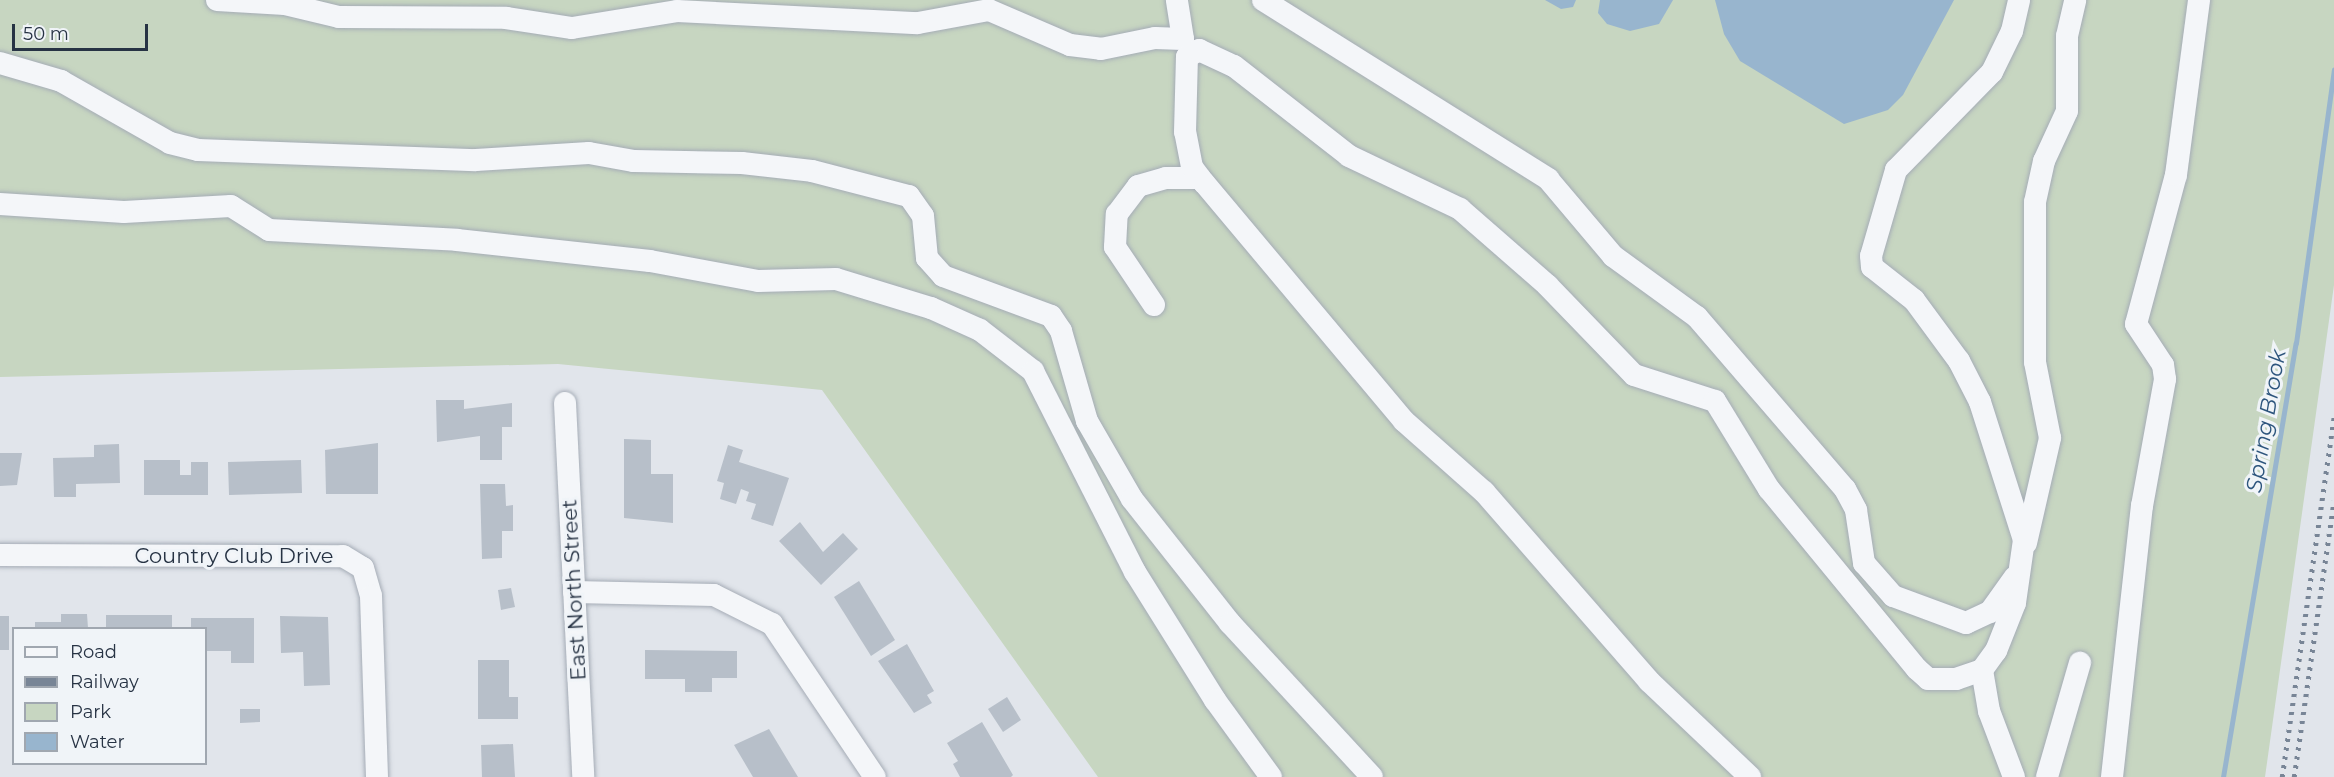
<!DOCTYPE html>
<html>
<head>
<meta charset="utf-8">
<style>
	body { margin:0 }
	#map { position:relative; width:2334px; height:777px; overflow:hidden; background:#e1e5eb; font-family:Montserrat,sans-serif }
	div>[style] { position:absolute }
	[style*='--x'] { left:calc(var(--x)*1px); top:calc(var(--y)*1px); width:calc(var(--w)*1px); rotate:calc(var(--a)*1deg) }
	.green>* { inset:0; background:#c7d6c1 }
	.water>* { inset:0; background:#98b5ce }
	.stream>* { height:5px; margin:-2.5px; padding:0 2.5px; transform-origin:2.5px; border-radius:2.5px; background:#98b5ce }
	.building>* { inset:0; background:#b7bfc9 }
	.roads { filter:drop-shadow(0 0 2px #a5acb6) drop-shadow(0 0 2px #a5acb6) }
	.minor>* { height:22px; margin:-11px; padding:0 11px; transform-origin:11px; border-radius:11px; background:#f4f6f9 }
	.rail>* { height:4.5px; margin-top:-2.25px; transform-origin:0; background:repeating-linear-gradient(90deg,#788596 0 3px,transparent 0 9px) }
	span { translate:-50% -50%; white-space:nowrap; text-align:center; line-height:1.15; -webkit-text-stroke:6px #f0f4f8; paint-order:stroke }
	.street-label { font-size:21px; color:#273344 }
	.water-label { font-size:22px; color:#2d557d; font-style:italic }
	.legend { position:absolute; left:12px; top:627px; width:195px; height:138px; box-sizing:border-box; background:#f0f4f8; border:2px solid #a0a7b0; margin:0; padding:8px 10px; list-style:none; font-size:18px; color:#273344 }
	.legend li { display:flex; align-items:center; gap:12px; height:30px }
	.legend b { width:30px; border:2px solid #a0a7b0 }
	.scale { position:absolute; left:12px; top:24px; width:136px; height:27px; box-sizing:border-box; border:3px solid #273344; border-top:0; padding-left:8px; font-size:18px; line-height:21px; white-space:nowrap; color:#273344; -webkit-text-stroke:4px #f0f4f8; paint-order:stroke }
</style>
</head>
<body>
<div id="map">
	<div class="green">
		<div style="clip-path:polygon(0 0,2334px 0,2334px 285px,2265px 777px,1098px 777px,822px 390px,558px 364px,0 377px)"></div>
	</div>
	<div class="water">
		<div style="clip-path:polygon(1545px 0,1576px 0,1573px 7px,1561px 9px)"></div>
		<div style="clip-path:polygon(1600px 0,1673px 0,1659px 24px,1630px 31px,1607px 24px,1598px 13px)"></div>
		<div style="clip-path:polygon(1715px 0,1954px 0,1903px 95px,1888px 110px,1844px 124px,1740px 61px,1724px 34px)"></div>
	</div>
	<div class="stream">
		<div style="--x:2223;--y:777;--w:440;--a:-80.5"></div>
		<div style="--x:2296;--y:343;--w:276;--a:-82.1"></div>
	</div>
	<div class="building">
		<div style="clip-path:polygon(436px 400px,464px 400px,464px 409px,512px 403px,512px 427px,502px 427px,502px 460px,480px 460px,480px 436px,437px 442px)"></div>
		<div style="clip-path:polygon(624px 439px,651px 440px,651px 474px,673px 474px,673px 523px,624px 518px)"></div>
		<div style="clip-path:polygon(378px 443px,378px 494px,326px 494px,325px 450px)"></div>
		<div style="clip-path:polygon(119px 444px,120px 483px,76px 484px,76px 497px,54px 497px,53px 458px,94px 457px,94px 445px)"></div>
		<div style="clip-path:polygon(728px 445px,743px 450px,739px 462px,789px 478px,773px 526px,751px 519px,756px 504px,746px 501px,749px 492px,741px 489px,736px 504px,720px 499px,724px 483px,717px 481px)"></div>
		<div style="clip-path:polygon(0 453px,22px 453px,17px 485px,0 486px)"></div>
		<div style="clip-path:polygon(144px 460px,180px 460px,180px 475px,191px 475px,191px 462px,208px 462px,208px 495px,144px 495px)"></div>
		<div style="clip-path:polygon(301px 460px,302px 493px,229px 495px,228px 462px)"></div>
		<div style="clip-path:polygon(480px 484px,505px 484px,506px 506px,513px 505px,513px 531px,502px 531px,502px 558px,482px 559px)"></div>
		<div style="clip-path:polygon(800px 522px,823px 552px,843px 533px,858px 549px,821px 585px,779px 541px)"></div>
		<div style="clip-path:polygon(859px 581px,895px 640px,871px 656px,834px 597px)"></div>
		<div style="clip-path:polygon(511px 588px,515px 607px,501px 610px,498px 590px)"></div>
		<div style="clip-path:polygon(61px 614px,87px 614px,88px 628px,35px 628px,35px 622px,61px 622px)"></div>
		<div style="clip-path:polygon(106px 615px,172px 615px,172px 628px,106px 628px)"></div>
		<div style="clip-path:polygon(0 616px,9px 616px,9px 650px,0 650px)"></div>
		<div style="clip-path:polygon(280px 616px,328px 617px,330px 685px,304px 686px,303px 652px,281px 653px)"></div>
		<div style="clip-path:polygon(191px 618px,254px 618px,254px 663px,231px 663px,231px 651px,206px 651px,206px 628px,191px 628px)"></div>
		<div style="clip-path:polygon(907px 644px,934px 691px,927px 695px,932px 703px,914px 713px,878px 661px)"></div>
		<div style="clip-path:polygon(645px 650px,737px 651px,737px 678px,712px 678px,712px 692px,685px 692px,685px 679px,645px 679px)"></div>
		<div style="clip-path:polygon(478px 660px,509px 660px,509px 697px,518px 697px,518px 719px,478px 719px)"></div>
		<div style="clip-path:polygon(1007px 697px,1021px 720px,1003px 732px,988px 709px)"></div>
		<div style="clip-path:polygon(240px 709px,260px 709px,260px 722px,240px 723px)"></div>
		<div style="clip-path:polygon(982px 722px,1013px 775px,1011px 777px,960px 777px,953px 764px,958px 761px,947px 743px)"></div>
		<div style="clip-path:polygon(769px 729px,798px 777px,753px 777px,734px 745px)"></div>
		<div style="clip-path:polygon(513px 744px,515px 777px,482px 777px,481px 745px)"></div>
	</div>
	<div class="roads">
		<div class="minor">
			<div style="--x:217;--y:0;--w:68;--a:3.4"></div>
			<div style="--x:285;--y:4;--w:56;--a:13.5"></div>
			<div style="--x:339;--y:17;--w:167;--a:0.3"></div>
			<div style="--x:506;--y:18;--w:67;--a:8.6"></div>
			<div style="--x:572;--y:28;--w:106;--a:-9.2"></div>
			<div style="--x:677;--y:11;--w:241;--a:2.9"></div>
			<div style="--x:918;--y:23;--w:72;--a:-10.4"></div>
			<div style="--x:989;--y:10;--w:88;--a:23.4"></div>
			<div style="--x:1070;--y:45;--w:31;--a:7"></div>
			<div style="--x:1101;--y:49;--w:55;--a:-11.5"></div>
			<div style="--x:1155;--y:38;--w:28;--a:2"></div>
			<div style="--x:1183;--y:39;--w:39;--a:-99"></div>
			<div style="--x:1263;--y:0;--w:337;--a:32.1"></div>
			<div style="--x:1548;--y:179;--w:101;--a:49.8"></div>
			<div style="--x:1613;--y:256;--w:104;--a:36"></div>
			<div style="--x:1697;--y:317;--w:227;--a:49.3"></div>
			<div style="--x:1845;--y:489;--w:24;--a:62"></div>
			<div style="--x:1856;--y:510;--w:54;--a:81.4"></div>
			<div style="--x:1864;--y:563;--w:44;--a:48.7"></div>
			<div style="--x:1893;--y:596;--w:78;--a:20.3"></div>
			<div style="--x:1966;--y:623;--w:26;--a:-25"></div>
			<div style="--x:1990;--y:612;--w:43;--a:-54.5"></div>
			<div style="--x:0;--y:63;--w:64;--a:16.4"></div>
			<div style="--x:61;--y:81;--w:125;--a:29.6"></div>
			<div style="--x:170;--y:143;--w:29;--a:14"></div>
			<div style="--x:198;--y:150;--w:278;--a:2.1"></div>
			<div style="--x:476;--y:160;--w:113;--a:-3.5"></div>
			<div style="--x:589;--y:153;--w:46;--a:10.1"></div>
			<div style="--x:634;--y:161;--w:108;--a:1.1"></div>
			<div style="--x:742;--y:163;--w:70;--a:6.5"></div>
			<div style="--x:812;--y:171;--w:100;--a:14.5"></div>
			<div style="--x:909;--y:196;--w:24;--a:55"></div>
			<div style="--x:923;--y:216;--w:42;--a:84.6"></div>
			<div style="--x:927;--y:258;--w:24;--a:48"></div>
			<div style="--x:943;--y:276;--w:115;--a:20.3"></div>
			<div style="--x:1051;--y:316;--w:18;--a:56"></div>
			<div style="--x:1061;--y:331;--w:94;--a:73.9"></div>
			<div style="--x:1087;--y:421;--w:90;--a:60"></div>
			<div style="--x:1132;--y:499;--w:158;--a:51.7"></div>
			<div style="--x:1230;--y:623;--w:209;--a:47.3"></div>
			<div style="--x:0;--y:204;--w:124;--a:3.7"></div>
			<div style="--x:124;--y:212;--w:107;--a:-3.2"></div>
			<div style="--x:231;--y:206;--w:45;--a:32.3"></div>
			<div style="--x:269;--y:230;--w:188;--a:3"></div>
			<div style="--x:457;--y:240;--w:194;--a:6.2"></div>
			<div style="--x:650;--y:261;--w:110;--a:10.5"></div>
			<div style="--x:758;--y:281;--w:78;--a:-1.5"></div>
			<div style="--x:836;--y:279;--w:99;--a:17"></div>
			<div style="--x:931;--y:308;--w:54;--a:24.2"></div>
			<div style="--x:980;--y:330;--w:67;--a:37.7"></div>
			<div style="--x:1033;--y:371;--w:225;--a:63.1"></div>
			<div style="--x:1135;--y:572;--w:151;--a:58"></div>
			<div style="--x:1215;--y:700;--w:95;--a:54"></div>
			<div style="--x:1154;--y:305;--w:70;--a:-123.9"></div>
			<div style="--x:1115;--y:247;--w:33;--a:-87"></div>
			<div style="--x:1117;--y:214;--w:35;--a:-53"></div>
			<div style="--x:1138;--y:186;--w:29;--a:-16"></div>
			<div style="--x:1166;--y:178;--w:34;--a:0"></div>
			<div style="--x:565;--y:403;--w:374;--a:87.2"></div>
			<div style="--x:2026;--y:543;--w:108;--a:-77.1"></div>
			<div style="--x:2050;--y:438;--w:77;--a:-101.2"></div>
			<div style="--x:2035;--y:362;--w:160;--a:-90"></div>
			<div style="--x:2035;--y:202;--w:42;--a:-77.6"></div>
			<div style="--x:2044;--y:161;--w:55;--a:-65.3"></div>
			<div style="--x:2067;--y:111;--w:75;--a:-90"></div>
			<div style="--x:2067;--y:36;--w:37;--a:-77"></div>
			<div style="--x:0;--y:555;--w:343;--a:0.2"></div>
			<div style="--x:343;--y:556;--w:23;--a:31"></div>
			<div style="--x:363;--y:568;--w:29;--a:74"></div>
			<div style="--x:371;--y:596;--w:181;--a:88.1"></div>
			<div style="--x:574;--y:592;--w:140;--a:1.2"></div>
			<div style="--x:714;--y:595;--w:65;--a:26.6"></div>
			<div style="--x:772;--y:624;--w:184;--a:56.1"></div>
			<div style="--x:1982;--y:670;--w:42;--a:80.3"></div>
			<div style="--x:1989;--y:711;--w:71;--a:69.3"></div>
			<div style="--x:1750;--y:777;--w:139;--a:-136.5"></div>
			<div style="--x:1649;--y:681;--w:251;--a:-131.1"></div>
			<div style="--x:1484;--y:492;--w:107;--a:-138.4"></div>
			<div style="--x:1404;--y:421;--w:311;--a:-130"></div>
			<div style="--x:1204;--y:183;--w:20;--a:-127"></div>
			<div style="--x:1192;--y:167;--w:36;--a:-101"></div>
			<div style="--x:1185;--y:132;--w:75;--a:-88.5"></div>
			<div style="--x:1187;--y:57;--w:14;--a:-30"></div>
			<div style="--x:1199;--y:50;--w:38;--a:25"></div>
			<div style="--x:1234;--y:66;--w:146;--a:38"></div>
			<div style="--x:1349;--y:156;--w:123;--a:25.5"></div>
			<div style="--x:1460;--y:209;--w:116;--a:41.1"></div>
			<div style="--x:1547;--y:285;--w:125;--a:46"></div>
			<div style="--x:1634;--y:375;--w:85;--a:17.8"></div>
			<div style="--x:1715;--y:401;--w:103;--a:58.5"></div>
			<div style="--x:1769;--y:489;--w:233;--a:50.6"></div>
			<div style="--x:1917;--y:669;--w:15;--a:42"></div>
			<div style="--x:1928;--y:679;--w:28;--a:0"></div>
			<div style="--x:1956;--y:679;--w:28;--a:-19"></div>
			<div style="--x:1982;--y:670;--w:24;--a:-54"></div>
			<div style="--x:1996;--y:651;--w:52;--a:-68.4"></div>
			<div style="--x:2015;--y:603;--w:64;--a:-81.9"></div>
			<div style="--x:2024;--y:540;--w:145;--a:-107.7"></div>
			<div style="--x:1980;--y:402;--w:46;--a:-117.1"></div>
			<div style="--x:1959;--y:361;--w:76;--a:-126.4"></div>
			<div style="--x:1914;--y:300;--w:53;--a:-141.8"></div>
			<div style="--x:1872;--y:267;--w:11;--a:-95"></div>
			<div style="--x:1871;--y:256;--w:90;--a:-73.8"></div>
			<div style="--x:1896;--y:170;--w:137;--a:-45.6"></div>
			<div style="--x:1992;--y:72;--w:46;--a:-64"></div>
			<div style="--x:2012;--y:31;--w:32;--a:-77"></div>
			<div style="--x:2047;--y:777;--w:119;--a:-73.9"></div>
			<div style="--x:2112;--y:777;--w:273;--a:-83.7"></div>
			<div style="--x:2142;--y:506;--w:129;--a:-79.7"></div>
			<div style="--x:2165;--y:379;--w:14;--a:-98"></div>
			<div style="--x:2163;--y:365;--w:49;--a:-123.4"></div>
			<div style="--x:2136;--y:324;--w:154;--a:-75"></div>
			<div style="--x:2176;--y:175;--w:177;--a:-82.5"></div>
		</div>
	</div>
	<div class="rail">
		<div style="--x:2282;--y:777;--w:363;--a:-81.8"></div>
		<div style="--x:2294;--y:777;--w:279;--a:-81.8"></div>
	</div>
	<div class="street-label">
		<span style="left:234px;top:556px">Country Club Drive</span>
		<span style="left:574px;top:590px;rotate:-93deg">East North Street</span>
	</div>
	<div class="water-label">
		<span style="left:2266px;top:421px;rotate:-80deg">Spring Brook</span>
	</div>
	<ul class="legend">
	<li><b style="height:8px;background:#f4f6f9"></b>Road</li>
	<li><b style="height:8px;background:#788596"></b>Railway</li>
	<li><b style="height:16px;background:#c7d6c1"></b>Park</li>
	<li><b style="height:16px;background:#98b5ce"></b>Water</li>
	</ul>
	<div class="scale">50 m</div>
</div>
</body>
</html>
